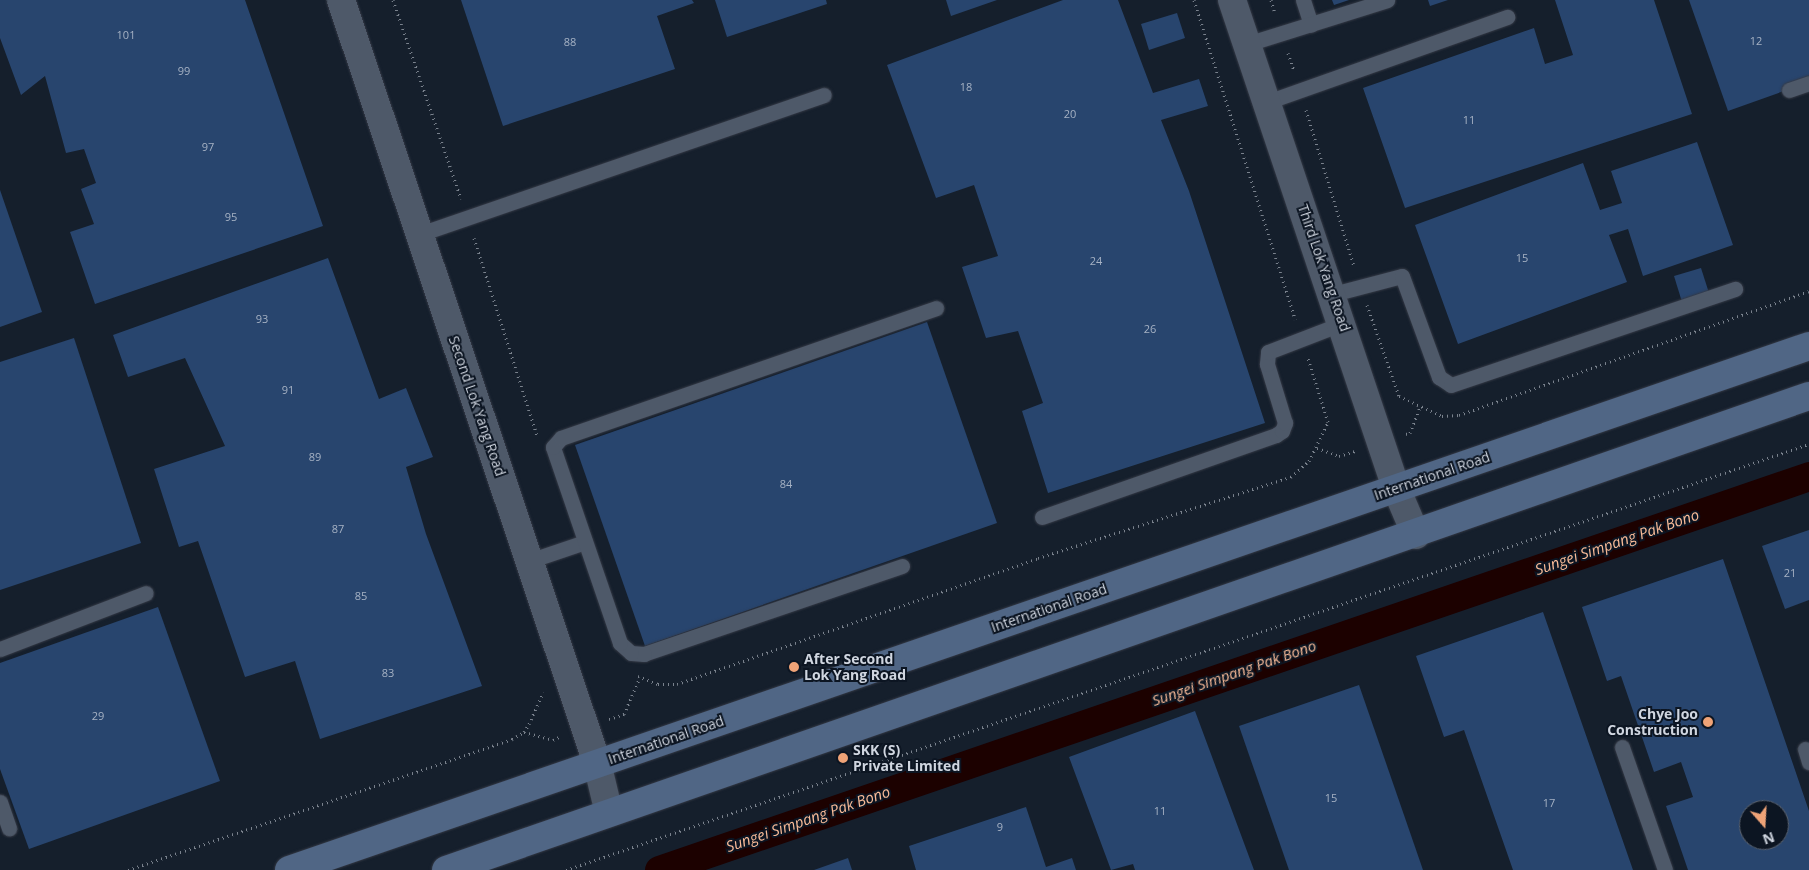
<!DOCTYPE html>
<html>
<head>
<meta charset="utf-8">
<style>
	body { margin:0 }
	#map { position:relative; width:1809px; height:870px; overflow:hidden; background:#151f2c; font-family:"Open Sans",sans-serif }
	div>[style] { position:absolute }
	[style*='--x'] { left:calc(var(--x)*1px); top:calc(var(--y)*1px); width:calc(var(--w)*1px); rotate:calc(var(--a)*1deg) }
	.canal>* { height:29px; margin:-14.5px; padding:0 14.5px; transform-origin:14.5px; border-radius:14.5px; background:#1c0100 }
	.building>* { inset:0; background:#28456e }
	.path>* { height:3px; margin-top:-1.5px; transform-origin:0; background:repeating-linear-gradient(90deg,#7a828d 0 1px,transparent 0 5px) }
	.roads { filter:drop-shadow(0 0 1px #343945) drop-shadow(0 0 1px #343945) }
	.service>* { height:15px; margin:-7.5px; padding:0 7.5px; transform-origin:7.5px; border-radius:7.5px; background:#4e5969 }
	.minor>* { height:28px; margin:-14px; padding:0 14px; transform-origin:14px; border-radius:14px; background:#4e5969 }
	.secondary>* { height:28px; margin:-14px; padding:0 14px; transform-origin:14px; border-radius:14px; background:#506685 }
	.dots>* { width:14px; height:14px; translate:-50% -50%; box-sizing:border-box; border:2px solid #0c1522; border-radius:50% }
	span { translate:-50% -50%; white-space:nowrap; text-align:center; line-height:1.15; -webkit-text-stroke:4px #0c1522; paint-order:stroke }
	.number-label { font-size:11px; color:#a6b2c4 }
	.number-label span { -webkit-text-stroke-width:0 }
	.street-label { font-size:14px; color:#d0d6e0 }
	.poi-label { font-size:14px; color:#d0d6e0; font-weight:700 }
	.left { translate:0 -50%; text-align:left }
	.right { translate:-100% -50%; text-align:right }
	.water-label { font-size:15px; color:#f9bb98; font-style:italic }
	.north { position:absolute; left:1739px; top:800px; width:50px; height:50px; box-sizing:border-box; background:#0c1522; border:1px solid #5a626e; border-radius:50%; rotate:161deg; font-size:14px; font-weight:700; line-height:20px; text-align:center; color:#d0d6e0 }
	.north::after { content:''; display:block; margin:auto; width:18px; height:22px; background:#efa377; clip-path:polygon(50% 0,100% 100%,50% 72%,0 100%) }
</style>
</head>
<body>
<div id="map">
	<div class="canal">
		<div style="--x:659;--y:870;--w:1216;--a:-18.91"></div>
	</div>
	<div class="building">
		<div style="clip-path:polygon(0 0,245px 0,323px 226px,95px 304px,70px 232px,94px 224px,81px 189px,96px 183px,84px 149px,66px 153px,45px 76px,21px 95px,0 38px)"></div>
		<div style="clip-path:polygon(461px 0,692px 0,694px 3px,657px 16px,675px 69px,503px 126px)"></div>
		<div style="clip-path:polygon(715px 0,826px 0,827px 4px,727px 37px)"></div>
		<div style="clip-path:polygon(946px 0,997px 0,951px 16px)"></div>
		<div style="clip-path:polygon(1063px 0,1118px 0,1153px 93px,1199px 79px,1208px 106px,1161px 120px,1189px 191px,1265px 423px,1048px 493px,1022px 411px,1043px 403px,1018px 331px,986px 338px,962px 267px,998px 256px,974px 185px,936px 198px,887px 65px)"></div>
		<div style="clip-path:polygon(1332px 0,1349px 0,1334px 5px)"></div>
		<div style="clip-path:polygon(1428px 0,1448px 0,1430px 6px)"></div>
		<div style="clip-path:polygon(1555px 0,1654px 0,1692px 114px,1405px 208px,1363px 88px,1534px 28px,1545px 64px,1573px 55px)"></div>
		<div style="clip-path:polygon(1689px 0,1809px 0,1809px 82px,1728px 111px)"></div>
		<div style="clip-path:polygon(1177px 13px,1185px 38px,1149px 50px,1141px 24px)"></div>
		<div style="clip-path:polygon(1697px 142px,1733px 245px,1643px 276px,1628px 229px,1609px 235px,1627px 282px,1458px 344px,1415px 225px,1583px 163px,1600px 210px,1622px 203px,1611px 171px)"></div>
		<div style="clip-path:polygon(0 190px,42px 312px,0 327px)"></div>
		<div style="clip-path:polygon(328px 258px,379px 399px,406px 388px,433px 457px,406px 467px,426px 534px,482px 686px,320px 739px,295px 661px,245px 677px,198px 541px,179px 547px,154px 469px,225px 446px,185px 358px,128px 377px,113px 335px)"></div>
		<div style="clip-path:polygon(1701px 268px,1709px 293px,1682px 302px,1674px 276px)"></div>
		<div style="clip-path:polygon(927px 322px,997px 523px,645px 646px,575px 445px)"></div>
		<div style="clip-path:polygon(74px 338px,141px 543px,0 590px,0 362px)"></div>
		<div style="clip-path:polygon(1809px 530px,1809px 600px,1785px 609px,1762px 546px)"></div>
		<div style="clip-path:polygon(evenodd,1723px 559px,1809px 811px,1809px 870px,1688px 870px,1666px 806px,1693px 797px,1681px 762px,1654px 772px,1621px 676px,1607px 681px,1582px 607px,1723px 559px,1749px 810px,1779px 810px,1779px 840px,1749px 840px,1749px 810px)"></div>
		<div style="clip-path:polygon(158px 607px,220px 781px,29px 849px,0 769px,0 663px)"></div>
		<div style="clip-path:polygon(1543px 612px,1633px 870px,1513px 870px,1464px 730px,1444px 737px,1416px 656px)"></div>
		<div style="clip-path:polygon(1359px 685px,1423px 870px,1289px 870px,1239px 726px)"></div>
		<div style="clip-path:polygon(1195px 711px,1254px 870px,1135px 870px,1133px 864px,1111px 870px,1069px 757px)"></div>
		<div style="clip-path:polygon(1026px 807px,1046px 867px,1072px 858px,1076px 870px,916px 870px,909px 846px)"></div>
		<div style="clip-path:polygon(848px 858px,852px 870px,814px 870px)"></div>
	</div>
	<div class="path">
		<div style="--x:393;--y:0;--w:210;--a:71.1"></div>
		<div style="--x:1194;--y:0;--w:335;--a:72.4"></div>
		<div style="--x:1271;--y:0;--w:14;--a:73"></div>
		<div style="--x:1288;--y:53;--w:18;--a:71"></div>
		<div style="--x:1306;--y:110;--w:163;--a:72.9"></div>
		<div style="--x:474;--y:238;--w:207;--a:72.3"></div>
		<div style="--x:1367;--y:305;--w:96;--a:70.6"></div>
		<div style="--x:1399;--y:396;--w:47;--a:24.9"></div>
		<div style="--x:1442;--y:416;--w:17;--a:-3"></div>
		<div style="--x:1459;--y:415;--w:371;--a:-19.5"></div>
		<div style="--x:1406;--y:434;--w:4;--a:-14"></div>
		<div style="--x:1410;--y:433;--w:28;--a:-69"></div>
		<div style="--x:1317;--y:448;--w:23;--a:20"></div>
		<div style="--x:1339;--y:456;--w:17;--a:-17"></div>
		<div style="--x:638;--y:676;--w:22;--a:22"></div>
		<div style="--x:658;--y:684;--w:19;--a:0"></div>
		<div style="--x:677;--y:684;--w:382;--a:-19.2"></div>
		<div style="--x:1038;--y:558;--w:266;--a:-17.8"></div>
		<div style="--x:1291;--y:477;--w:24;--a:-42"></div>
		<div style="--x:1309;--y:461;--w:43;--a:-64"></div>
		<div style="--x:1328;--y:422;--w:67;--a:-107.4"></div>
		<div style="--x:609;--y:719;--w:16;--a:-18"></div>
		<div style="--x:624;--y:714;--w:40;--a:-66.6"></div>
		<div style="--x:524;--y:732;--w:30;--a:15"></div>
		<div style="--x:553;--y:740;--w:7;--a:-27"></div>
		<div style="--x:128;--y:870;--w:406;--a:-18.8"></div>
		<div style="--x:512;--y:739;--w:14;--a:-30"></div>
		<div style="--x:524;--y:732;--w:9;--a:-58"></div>
		<div style="--x:529;--y:724;--w:35;--a:-66"></div>
		<div style="--x:566;--y:870;--w:1314;--a:-18.92"></div>
	</div>
	<div class="roads">
		<div class="service">
			<div style="--x:1303;--y:0;--w:26;--a:72"></div>
			<div style="--x:1247;--y:44;--w:147;--a:-17.4"></div>
			<div style="--x:1789;--y:90;--w:21;--a:-19"></div>
			<div style="--x:1267;--y:102;--w:255;--a:-19.5"></div>
			<div style="--x:420;--y:234;--w:427;--a:-19"></div>
			<div style="--x:1333;--y:294;--w:71;--a:-14.6"></div>
			<div style="--x:1402;--y:276;--w:108;--a:69.9"></div>
			<div style="--x:1439;--y:377;--w:14;--a:34"></div>
			<div style="--x:1451;--y:385;--w:300;--a:-18.7"></div>
			<div style="--x:1042;--y:517;--w:248;--a:-19.3"></div>
			<div style="--x:1276;--y:435;--w:7;--a:-34"></div>
			<div style="--x:1282;--y:431;--w:9;--a:-69"></div>
			<div style="--x:1285;--y:423;--w:62;--a:-107"></div>
			<div style="--x:1267;--y:364;--w:12;--a:-85"></div>
			<div style="--x:1268;--y:352;--w:80;--a:-21.1"></div>
			<div style="--x:529;--y:561;--w:59;--a:-18.7"></div>
			<div style="--x:902;--y:566;--w:273;--a:161.2"></div>
			<div style="--x:644;--y:654;--w:13;--a:-176"></div>
			<div style="--x:631;--y:653;--w:15;--a:-138"></div>
			<div style="--x:620;--y:643;--w:207;--a:-108.9"></div>
			<div style="--x:553;--y:447;--w:12;--a:-48"></div>
			<div style="--x:561;--y:438;--w:397;--a:-19.1"></div>
			<div style="--x:0;--y:649;--w:156;--a:-21"></div>
			<div style="--x:1622;--y:747;--w:130;--a:70.7"></div>
			<div style="--x:1805;--y:749;--w:14;--a:73"></div>
			<div style="--x:0;--y:802;--w:28;--a:71"></div>
		</div>
		<div class="minor">
			<div style="--x:341;--y:0;--w:805;--a:71.45"></div>
			<div style="--x:597;--y:763;--w:51;--a:76.5"></div>
			<div style="--x:1232;--y:0;--w:515;--a:71.42"></div>
			<div style="--x:1396;--y:488;--w:51;--a:66.9"></div>
		</div>
		<div class="secondary">
			<div style="--x:289;--y:870;--w:1608;--a:-19.02"></div>
			<div style="--x:446;--y:870;--w:1443;--a:-19.18"></div>
		</div>
	</div>
	<div class="dots">
		<div style="left:794px;top:667px;background:#efa377"></div>
		<div style="left:1708px;top:722px;background:#efa377"></div>
		<div style="left:843px;top:758px;background:#efa377"></div>
	</div>
	<div class="number-label">
		<span style="left:126px;top:35px">101</span>
		<span style="left:1756px;top:41px">12</span>
		<span style="left:570px;top:42px">88</span>
		<span style="left:184px;top:71px">99</span>
		<span style="left:966px;top:87px">18</span>
		<span style="left:1070px;top:114px">20</span>
		<span style="left:1469px;top:120px">11</span>
		<span style="left:208px;top:147px">97</span>
		<span style="left:231px;top:217px">95</span>
		<span style="left:1522px;top:258px">15</span>
		<span style="left:1096px;top:261px">24</span>
		<span style="left:262px;top:319px">93</span>
		<span style="left:1150px;top:329px">26</span>
		<span style="left:288px;top:390px">91</span>
		<span style="left:315px;top:457px">89</span>
		<span style="left:786px;top:484px">84</span>
		<span style="left:338px;top:529px">87</span>
		<span style="left:1790px;top:573px">21</span>
		<span style="left:361px;top:596px">85</span>
		<span style="left:388px;top:673px">83</span>
		<span style="left:98px;top:716px">29</span>
		<span style="left:1331px;top:798px">15</span>
		<span style="left:1549px;top:803px">17</span>
		<span style="left:1160px;top:811px">11</span>
		<span style="left:1000px;top:827px">9</span>
	</div>
	<div class="street-label">
		<span style="left:1324px;top:268px;rotate:71deg">Third Lok Yang Road</span>
		<span style="left:477px;top:406px;rotate:71deg">Second Lok Yang Road</span>
		<span style="left:1432px;top:476px;rotate:-19deg">International Road</span>
		<span style="left:1049px;top:608px;rotate:-19deg">International Road</span>
		<span style="left:666px;top:740px;rotate:-19deg">International Road</span>
	</div>
	<div class="poi-label">
		<span class="left" style="left:804px;top:667px">After Second<br>Lok Yang Road</span>
		<span class="right" style="left:1698px;top:722px">Chye Joo<br>Construction</span>
		<span class="left" style="left:853px;top:758px">SKK (S)<br>Private Limited</span>
	</div>
	<div class="water-label">
		<span style="left:1617px;top:542px;rotate:-19deg">Sungei Simpang Pak Bono</span>
		<span style="left:1234px;top:673px;rotate:-19deg">Sungei Simpang Pak Bono</span>
		<span style="left:808px;top:819px;rotate:-19deg">Sungei Simpang Pak Bono</span>
	</div>
	<div class="north">N</div>
</div>
</body>
</html>
